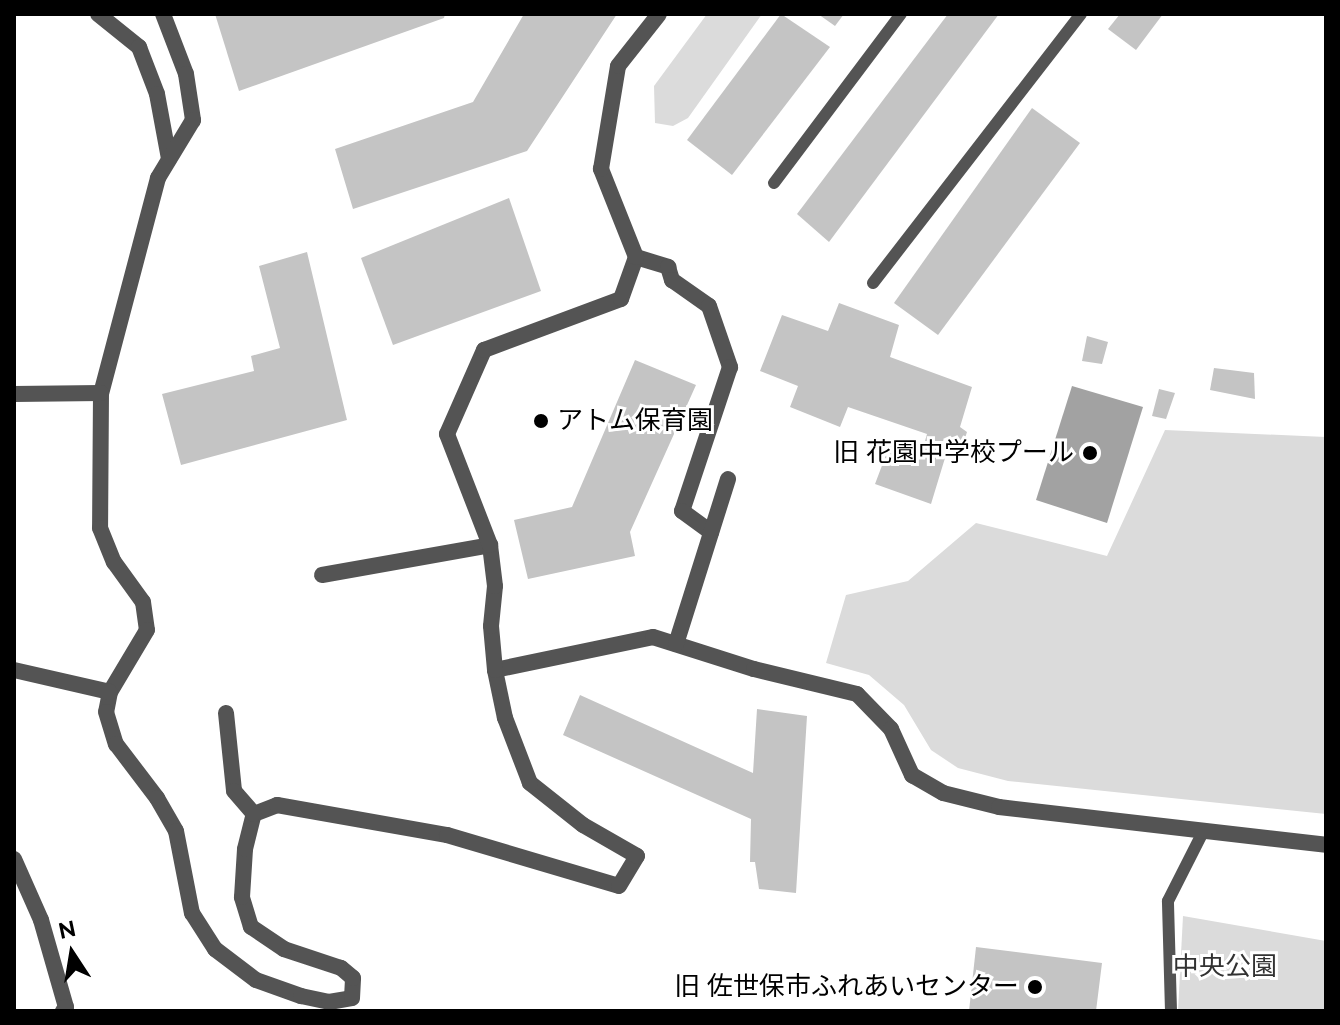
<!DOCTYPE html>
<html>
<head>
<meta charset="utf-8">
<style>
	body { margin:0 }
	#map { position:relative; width:1340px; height:1025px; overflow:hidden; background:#fff; font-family:Raleway,"Noto Sans JP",sans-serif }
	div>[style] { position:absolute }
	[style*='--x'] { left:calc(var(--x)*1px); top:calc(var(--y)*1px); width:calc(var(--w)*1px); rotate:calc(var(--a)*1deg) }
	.green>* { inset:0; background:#dbdbdb }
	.water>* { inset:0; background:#a2a2a2 }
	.building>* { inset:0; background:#c4c4c4 }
	.lane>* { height:12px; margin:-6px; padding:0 6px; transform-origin:6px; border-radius:6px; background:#545454 }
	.street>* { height:16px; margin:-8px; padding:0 8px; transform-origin:8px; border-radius:8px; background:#545454 }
	.dots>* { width:22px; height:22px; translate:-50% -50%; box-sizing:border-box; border:4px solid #fff; border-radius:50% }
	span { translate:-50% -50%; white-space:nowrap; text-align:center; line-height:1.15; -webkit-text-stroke:6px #fff; paint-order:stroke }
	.poi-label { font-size:26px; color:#000 }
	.left { translate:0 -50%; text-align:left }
	.right { translate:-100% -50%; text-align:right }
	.park-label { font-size:26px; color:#323232 }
	.frame { position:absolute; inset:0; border:16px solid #000; pointer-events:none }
	.north { position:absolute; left:32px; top:913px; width:80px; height:80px; -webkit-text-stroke:6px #fff; paint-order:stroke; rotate:348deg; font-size:22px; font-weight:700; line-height:32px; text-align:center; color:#000 }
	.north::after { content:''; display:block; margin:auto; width:28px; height:36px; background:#000; clip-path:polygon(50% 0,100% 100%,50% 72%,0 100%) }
</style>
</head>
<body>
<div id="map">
	<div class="green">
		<div style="clip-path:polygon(707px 14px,762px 14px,688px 118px,673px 126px,655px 123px,654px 86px)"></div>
		<div style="clip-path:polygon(1165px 430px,1326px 437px,1326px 814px,1008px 781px,958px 768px,931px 750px,904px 705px,869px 675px,826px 663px,846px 595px,908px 581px,976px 523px,1107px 556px)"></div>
		<div style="clip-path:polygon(1183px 916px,1326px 941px,1326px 1011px,1178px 1011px)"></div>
	</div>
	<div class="water">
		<div style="clip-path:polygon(1072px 386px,1143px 407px,1107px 523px,1036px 500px)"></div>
	</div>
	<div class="building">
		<div style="clip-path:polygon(215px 14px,445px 14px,444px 18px,239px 91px)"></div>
		<div style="clip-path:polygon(524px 14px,617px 14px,527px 151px,353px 209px,335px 149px,473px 102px)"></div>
		<div style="clip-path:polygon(781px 14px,830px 47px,732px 175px,687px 140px)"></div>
		<div style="clip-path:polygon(818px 14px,844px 14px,835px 26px)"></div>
		<div style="clip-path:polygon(948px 14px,999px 14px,829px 242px,797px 214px)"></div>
		<div style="clip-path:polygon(1120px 14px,1163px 14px,1136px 50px,1108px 29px)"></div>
		<div style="clip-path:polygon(1032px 108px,1080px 143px,938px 335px,894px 303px)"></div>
		<div style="clip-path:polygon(509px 198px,541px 291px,393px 345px,361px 258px)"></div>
		<div style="clip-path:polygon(307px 252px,347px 420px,181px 465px,162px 394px,254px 371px,251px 356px,280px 348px,259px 266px)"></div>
		<div style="clip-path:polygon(839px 303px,899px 325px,890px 357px,972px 387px,960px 427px,967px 432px,958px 460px,945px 458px,931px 504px,875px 484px,892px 439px,923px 448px,927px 434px,848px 407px,840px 427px,790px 407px,798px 386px,760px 371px,782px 315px,828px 331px)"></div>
		<div style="clip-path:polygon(1087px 336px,1108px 342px,1102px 364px,1082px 361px)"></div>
		<div style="clip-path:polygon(635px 360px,696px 385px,630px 532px,635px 556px,528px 579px,514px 520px,572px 507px)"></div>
		<div style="clip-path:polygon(1214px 368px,1254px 373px,1255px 399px,1210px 390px)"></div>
		<div style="clip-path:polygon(1159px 389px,1175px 393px,1166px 419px,1152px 416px)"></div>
		<div style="clip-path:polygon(580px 695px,753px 773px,757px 709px,807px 716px,796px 893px,759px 889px,755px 862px,750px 862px,751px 819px,563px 735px)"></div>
		<div style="clip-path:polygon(976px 947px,1102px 963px,1096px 1011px,969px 1011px)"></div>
	</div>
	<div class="lane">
		<div style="--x:774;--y:183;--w:211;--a:-53.1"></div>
		<div style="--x:873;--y:283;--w:340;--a:-52.3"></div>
		<div style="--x:1171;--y:1011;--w:110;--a:-91.6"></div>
		<div style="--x:1168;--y:901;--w:77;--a:-63.1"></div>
	</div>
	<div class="street">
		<div style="--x:98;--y:14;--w:53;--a:38.8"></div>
		<div style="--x:139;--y:47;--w:50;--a:69"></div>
		<div style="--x:157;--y:94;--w:66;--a:79.5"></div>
		<div style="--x:163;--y:14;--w:64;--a:69"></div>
		<div style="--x:186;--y:74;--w:47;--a:81.3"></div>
		<div style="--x:193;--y:120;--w:68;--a:121.1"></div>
		<div style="--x:158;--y:178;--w:222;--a:104.8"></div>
		<div style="--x:101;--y:393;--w:135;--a:90.4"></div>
		<div style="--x:100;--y:528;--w:37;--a:68"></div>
		<div style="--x:114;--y:562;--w:49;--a:54.1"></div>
		<div style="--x:143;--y:602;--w:28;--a:82"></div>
		<div style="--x:147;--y:630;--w:72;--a:120.8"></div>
		<div style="--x:110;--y:692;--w:20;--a:101"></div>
		<div style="--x:106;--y:712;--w:34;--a:73"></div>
		<div style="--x:116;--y:744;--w:68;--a:52.8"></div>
		<div style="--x:157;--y:798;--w:38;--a:60"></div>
		<div style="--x:176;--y:831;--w:84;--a:79"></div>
		<div style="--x:192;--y:913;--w:43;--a:57.4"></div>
		<div style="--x:215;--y:949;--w:51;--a:37.1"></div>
		<div style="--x:256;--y:980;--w:48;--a:19.6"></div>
		<div style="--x:301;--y:996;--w:29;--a:12"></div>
		<div style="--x:329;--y:1002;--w:23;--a:-10"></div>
		<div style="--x:352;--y:998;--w:20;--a:-87"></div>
		<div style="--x:353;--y:978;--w:16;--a:-140"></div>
		<div style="--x:341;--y:968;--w:60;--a:-161.6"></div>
		<div style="--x:284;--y:949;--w:40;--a:-146"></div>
		<div style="--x:251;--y:927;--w:31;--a:-107"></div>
		<div style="--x:242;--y:897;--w:48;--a:-86.4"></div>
		<div style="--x:245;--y:849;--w:36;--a:-76"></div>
		<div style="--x:254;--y:814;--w:25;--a:-21"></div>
		<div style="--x:277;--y:805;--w:173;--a:10"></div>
		<div style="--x:447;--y:835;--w:179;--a:16.5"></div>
		<div style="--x:619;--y:886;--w:35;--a:-59"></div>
		<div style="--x:637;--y:856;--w:62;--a:-150.1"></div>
		<div style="--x:583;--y:825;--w:68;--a:-141.6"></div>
		<div style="--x:530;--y:783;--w:70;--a:-111"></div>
		<div style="--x:505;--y:718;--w:49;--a:-101.8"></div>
		<div style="--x:495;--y:670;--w:161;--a:-11.8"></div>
		<div style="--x:653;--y:637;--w:106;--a:17.6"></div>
		<div style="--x:754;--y:669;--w:106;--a:13.6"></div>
		<div style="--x:857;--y:694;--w:49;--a:45.8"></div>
		<div style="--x:891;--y:729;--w:51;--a:65.5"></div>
		<div style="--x:912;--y:775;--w:36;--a:30"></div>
		<div style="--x:943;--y:793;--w:58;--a:14"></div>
		<div style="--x:999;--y:807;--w:329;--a:6.6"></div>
		<div style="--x:636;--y:257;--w:34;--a:17"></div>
		<div style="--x:668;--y:267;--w:14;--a:73"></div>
		<div style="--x:672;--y:280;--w:45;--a:35.1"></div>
		<div style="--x:709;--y:306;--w:65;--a:71"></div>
		<div style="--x:730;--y:367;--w:152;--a:108.4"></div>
		<div style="--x:682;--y:511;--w:36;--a:36"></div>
		<div style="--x:14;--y:394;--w:87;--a:-0.7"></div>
		<div style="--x:322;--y:575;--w:171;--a:-10.1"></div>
		<div style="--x:676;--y:644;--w:173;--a:-72.5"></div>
		<div style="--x:14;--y:670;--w:98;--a:12.9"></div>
		<div style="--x:495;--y:670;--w:44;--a:-95.2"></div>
		<div style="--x:491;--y:626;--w:40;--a:-84.3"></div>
		<div style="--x:495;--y:586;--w:41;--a:-97"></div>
		<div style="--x:490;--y:545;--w:119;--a:-111.2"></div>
		<div style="--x:447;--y:434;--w:92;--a:-66.2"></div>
		<div style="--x:484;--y:350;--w:146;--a:-20.4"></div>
		<div style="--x:621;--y:299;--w:45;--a:-70.3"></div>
		<div style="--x:636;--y:257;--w:95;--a:-111.7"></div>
		<div style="--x:601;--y:169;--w:104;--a:-80.6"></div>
		<div style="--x:618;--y:66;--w:66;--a:-51.7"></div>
		<div style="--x:226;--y:713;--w:78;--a:84.1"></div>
		<div style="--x:234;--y:791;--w:30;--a:49"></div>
		<div style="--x:14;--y:859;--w:67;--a:66.1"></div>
		<div style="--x:41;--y:920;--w:91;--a:74"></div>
		<div style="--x:66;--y:1007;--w:5;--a:127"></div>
	</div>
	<div class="dots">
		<div style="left:541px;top:421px;background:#000"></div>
		<div style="left:1090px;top:453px;background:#000"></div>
		<div style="left:1035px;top:987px;background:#000"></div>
	</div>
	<div class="poi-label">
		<span class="left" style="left:557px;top:421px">アトム保育園</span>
		<span class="right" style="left:1074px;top:453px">旧 花園中学校プール</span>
		<span class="right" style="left:1019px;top:987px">旧 佐世保市ふれあいセンター</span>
	</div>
	<div class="park-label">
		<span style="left:1225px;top:967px">中央公園</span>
	</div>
	<div class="frame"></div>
	<div class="north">N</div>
</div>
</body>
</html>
